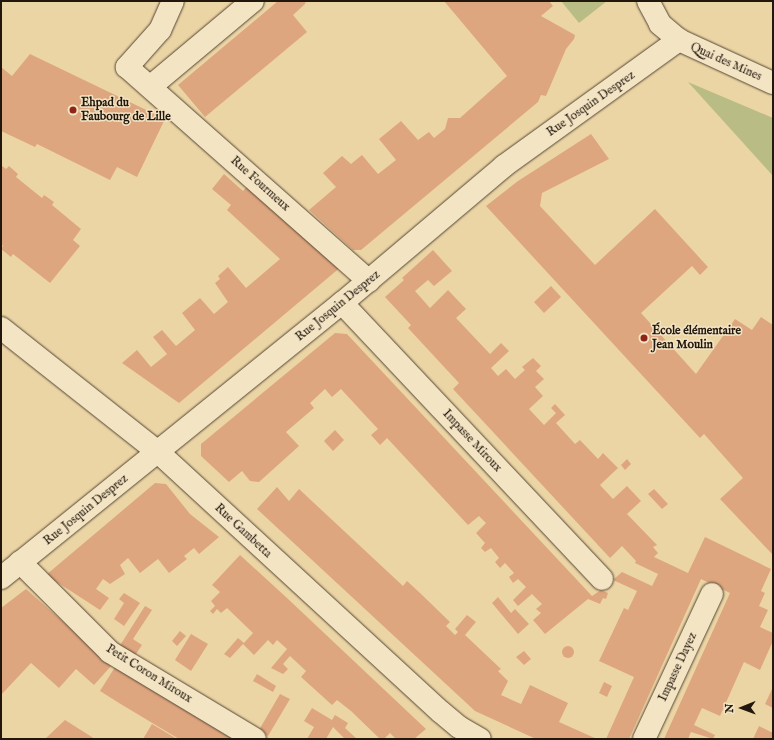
<!DOCTYPE html>
<html>
<head>
<meta charset="utf-8">
<style>
	body { margin:0 }
	#map { position:relative; width:774px; height:740px; overflow:hidden; background:#ecd5a5; font-family:"IM FELL English",serif }
	div>[style] { position:absolute }
	[style*='--x'] { left:calc(var(--x)*1px); top:calc(var(--y)*1px); width:calc(var(--w)*1px); rotate:calc(var(--a)*1deg) }
	.green>* { inset:0; background:#b9bd85 }
	.building>* { inset:0; background:#dea67e }
	.round { border-radius:50% }
	.roads { filter:drop-shadow(0 0 1px #544633) drop-shadow(0 0 1px #544633) }
	.street>* { height:22px; margin:-11px; padding:0 11px; transform-origin:11px; border-radius:11px; background:#f3e4c4 }
	.dots>* { width:11px; height:11px; translate:-50% -50%; box-sizing:border-box; border:2px solid #f3e4c4; border-radius:50% }
	span { translate:-50% -50%; white-space:nowrap; text-align:center; line-height:1.15; -webkit-text-stroke:3px #f3e4c4; paint-order:stroke }
	.street-label { font-size:12px; color:#22170d }
	.poi-label { font-size:12px; color:#22170d; font-weight:700 }
	.left { translate:0 -50%; text-align:left }
	.frame { position:absolute; inset:0; border:2px solid #22170d; pointer-events:none }
	.north { position:absolute; left:722px; top:688px; width:40px; height:40px; -webkit-text-stroke:3px #f3e4c4; paint-order:stroke; rotate:269deg; font-size:11px; font-weight:700; line-height:16px; text-align:center; color:#22170d }
	.north::after { content:''; display:block; margin:auto; width:14px; height:18px; background:#22170d; clip-path:polygon(50% 0,100% 100%,50% 72%,0 100%) }
</style>
</head>
<body>
<div id="map">
	<div class="green">
		<div style="clip-path:polygon(561px 1px,607px 1px,579px 23px)"></div>
		<div style="clip-path:polygon(688px 82px,773px 118px,773px 176px)"></div>
	</div>
	<div class="building">
		<div style="clip-path:polygon(278px 1px,306px 1px,305px 4px,293px 15px,307px 32px,205px 117px,178px 85px)"></div>
		<div style="clip-path:polygon(444px 1px,549px 1px,553px 6px,541px 16px,575px 35px,574px 39px,566px 49px,546px 96px,541px 95px,538px 102px,361px 250px,353px 250px,309px 210px,336px 187px,323px 173px,342px 156px,351px 164px,362px 155px,378px 174px,396px 160px,379px 139px,401px 121px,418px 140px,429px 132px,434px 138px,445px 129px,448px 118px,460px 118px,507px 76px)"></div>
		<div style="clip-path:polygon(30px 54px,165px 119px,137px 177px,117px 167px,110px 180px,37px 144px,35px 147px,1px 131px,1px 67px,12px 76px)"></div>
		<div style="clip-path:polygon(591px 134px,609px 159px,542px 193px,540px 206px,595px 265px,655px 209px,665px 220px,708px 267px,700px 275px,692px 266px,641px 313px,696px 374px,735px 319px,752px 330px,761px 317px,773px 325px,773px 555px,720px 499px,743px 478px,704px 434px,700px 438px,486px 206px,518px 181px)"></div>
		<div style="clip-path:polygon(1px 165px,6px 169px,9px 166px,18px 174px,16px 177px,42px 198px,44px 195px,54px 202px,52px 205px,81px 229px,73px 240px,80px 246px,50px 283px,13px 254px,11px 257px,1px 249px,3px 246px,1px 244px)"></div>
		<div style="clip-path:polygon(224px 174px,243px 191px,249px 184px,342px 266px,179px 403px,122px 363px,137px 350px,151px 367px,167px 354px,153px 337px,162px 330px,176px 346px,195px 330px,182px 313px,200px 298px,214px 314px,228px 302px,215px 283px,220px 279px,218px 276px,228px 267px,246px 288px,280px 259px,227px 210px,231px 205px,212px 189px)"></div>
		<div style="clip-path:polygon(433px 250px,452px 271px,434px 286px,428px 280px,415px 291px,430px 308px,448px 290px,466px 309px,456px 318px,490px 354px,501px 343px,509px 351px,491px 368px,498px 376px,506px 369px,515px 379px,525px 370px,522px 367px,533px 358px,541px 366px,536px 371px,544px 379px,535px 387px,543px 396px,529px 409px,544px 425px,556px 413px,551px 408px,555px 404px,565px 415px,556px 423px,575px 444px,580px 440px,598px 459px,603px 453px,618px 468px,600px 485px,613px 499px,627px 486px,641px 501px,627px 514px,657px 545px,653px 547px,658px 553px,654px 557px,688px 573px,705px 537px,771px 569px,761px 591px,765px 593px,759px 606px,768px 610px,760px 627px,773px 633px,773px 641px,760px 670px,744px 662px,720px 716px,702px 708px,694px 725px,715px 735px,713px 739px,691px 732px,688px 739px,664px 739px,730px 593px,701px 579px,629px 739px,606px 739px,634px 677px,599px 661px,624px 608px,628px 610px,637px 591px,613px 580px,622px 572px,652px 586px,658px 574px,635px 563px,636px 561px,622px 546px,610px 558px,453px 389px,459px 383px,408px 328px,411px 325px,385px 297px,404px 280px,402px 278px)"></div>
		<div style="clip-path:polygon(551px 286px,561px 297px,544px 313px,534px 302px)"></div>
		<div style="clip-path:polygon(335px 333px,347px 334px,592px 596px,601px 590px,608px 593px,606px 599px,603px 598px,600px 604px,588px 599px,545px 634px,533px 620px,541px 613px,536px 609px,542px 604px,532px 594px,518px 606px,513px 600px,526px 587px,518px 579px,513px 583px,509px 577px,514px 573px,505px 563px,500px 568px,495px 562px,499px 558px,491px 548px,485px 552px,481px 548px,485px 543px,476px 533px,486px 523px,479px 516px,468px 525px,387px 438px,380px 445px,371px 435px,378px 429px,341px 389px,332px 397px,325px 389px,310px 403px,314px 408px,286px 432px,299px 446px,259px 482px,250px 481px,242px 471px,229px 482px,201px 456px,201px 444px)"></div>
		<div style="clip-path:polygon(335px 430px,344px 440px,333px 451px,324px 441px)"></div>
		<div style="clip-path:polygon(627px 459px,631px 464px,625px 470px,621px 465px)"></div>
		<div style="clip-path:polygon(155px 483px,166px 484px,190px 514px,219px 537px,199px 554px,194px 548px,184px 556px,187px 559px,169px 573px,158px 559px,140px 573px,128px 558px,120px 565px,125px 574px,110px 584px,103px 579px,96px 589px,109px 598px,100px 610px,46px 575px)"></div>
		<div style="clip-path:polygon(277px 487px,289px 501px,299px 489px,403px 586px,407px 581px,420px 593px,450px 622px,446px 626px,455px 635px,458px 632px,455px 629px,467px 615px,476px 622px,465px 635px,501px 669px,498px 671px,508px 681px,501px 695px,521px 704px,530px 685px,568px 703px,559px 722px,597px 739px,536px 739px,475px 711px,257px 509px)"></div>
		<div style="clip-path:polygon(654px 489px,668px 504px,662px 509px,648px 494px)"></div>
		<div style="clip-path:polygon(240px 555px,287px 598px,426px 729px,414px 739px,396px 739px,390px 733px,384px 739px,380px 739px,351px 711px,337px 700px,332px 705px,301px 677px,306px 671px,290px 656px,283px 664px,288px 669px,283px 674px,271px 668px,287px 649px,277px 640px,273px 645px,268px 640px,254px 655px,243px 644px,230px 658px,224px 654px,238px 638px,244px 643px,253px 633px,227px 608px,221px 613px,217px 609px,213px 614px,210px 611px,215px 606px,211px 601px,220px 592px,212px 585px)"></div>
		<div style="clip-path:polygon(26px 589px,112px 665px,94px 685px,76px 669px,59px 688px,31px 663px,1px 695px,1px 608px)"></div>
		<div style="clip-path:polygon(124px 593px,140px 603px,124px 626px,114px 619px,124px 603px,119px 599px)"></div>
		<div style="clip-path:polygon(498px 597px,511px 613px,515px 609px,529px 624px,518px 634px,492px 603px)"></div>
		<div style="clip-path:polygon(145px 606px,152px 610px,133px 639px,142px 645px,134px 657px,119px 647px)"></div>
		<div style="clip-path:polygon(180px 631px,186px 636px,177px 646px,172px 641px)"></div>
		<div style="clip-path:polygon(191px 634px,208px 644px,191px 671px,175px 660px)"></div>
		<div class="round" style="left:562px;top:646px;width:12px;height:12px"></div>
		<div style="clip-path:polygon(524px 651px,531px 659px,524px 665px,516px 657px)"></div>
		<div style="clip-path:polygon(115px 667px,234px 739px,179px 739px,119px 703px,100px 691px)"></div>
		<div style="clip-path:polygon(257px 674px,276px 686px,273px 692px,253px 681px)"></div>
		<div style="clip-path:polygon(604px 682px,612px 686px,607px 697px,599px 693px)"></div>
		<div style="clip-path:polygon(773px 687px,773px 708px,765px 704px)"></div>
		<div style="clip-path:polygon(280px 694px,290px 699px,268px 736px,259px 730px)"></div>
		<div style="clip-path:polygon(312px 708px,332px 720px,335px 715px,348px 723px,345px 728px,357px 739px,345px 739px,333px 727px,326px 739px,307px 739px,314px 727px,304px 721px)"></div>
		<div style="clip-path:polygon(65px 720px,95px 739px,45px 739px)"></div>
		<div style="clip-path:polygon(152px 724px,177px 739px,143px 739px)"></div>
		<div style="clip-path:polygon(759px 726px,773px 733px,773px 739px,753px 739px)"></div>
	</div>
	<div class="roads">
		<div class="street">
			<div style="--x:173;--y:1;--w:32;--a:114"></div>
			<div style="--x:160;--y:30;--w:50;--a:131.7"></div>
			<div style="--x:127;--y:67;--w:323;--a:41.5"></div>
			<div style="--x:648;--y:1;--w:26;--a:62"></div>
			<div style="--x:660;--y:24;--w:25;--a:40"></div>
			<div style="--x:679;--y:40;--w:103;--a:24.6"></div>
			<div style="--x:150;--y:87;--w:134;--a:-39.9"></div>
			<div style="--x:342;--y:303;--w:379;--a:46.7"></div>
			<div style="--x:1;--y:328;--w:200;--a:38.3"></div>
			<div style="--x:158;--y:452;--w:384;--a:42.6"></div>
			<div style="--x:441;--y:712;--w:23;--a:40"></div>
			<div style="--x:459;--y:727;--w:24;--a:30"></div>
			<div style="--x:20;--y:562;--w:127;--a:45"></div>
			<div style="--x:110;--y:652;--w:169;--a:31"></div>
			<div style="--x:1;--y:578;--w:438;--a:-38.9"></div>
			<div style="--x:342;--y:303;--w:212;--a:-40.2"></div>
			<div style="--x:504;--y:166;--w:216;--a:-35.8"></div>
			<div style="--x:644;--y:739;--w:160;--a:-64.9"></div>
		</div>
	</div>
	<div class="dots">
		<div style="left:73px;top:110px;background:#8f2418"></div>
		<div style="left:644px;top:338px;background:#8f2418"></div>
	</div>
	<div class="street-label">
		<span style="left:726px;top:62px;rotate:24deg">Quai des Mines</span>
		<span style="left:591px;top:104px;rotate:-35deg">Rue Josquin Desprez</span>
		<span style="left:260px;top:184px;rotate:42deg">Rue Fourmeux</span>
		<span style="left:338px;top:306px;rotate:-39deg">Rue Josquin Desprez</span>
		<span style="left:472px;top:441px;rotate:47deg">Impasse Miroux</span>
		<span style="left:86px;top:510px;rotate:-39deg">Rue Josquin Desprez</span>
		<span style="left:243px;top:531px;rotate:43deg">Rue Gambetta</span>
		<span style="left:678px;top:667px;rotate:-65deg">Impasse Dayez</span>
		<span style="left:149px;top:674px;rotate:32deg">Petit Coron Miroux</span>
	</div>
	<div class="poi-label">
		<span class="left" style="left:81px;top:110px">Ehpad du<br>Faubourg de Lille</span>
		<span class="left" style="left:652px;top:338px">École élémentaire<br>Jean Moulin</span>
	</div>
	<div class="frame"></div>
	<div class="north">N</div>
</div>
</body>
</html>
